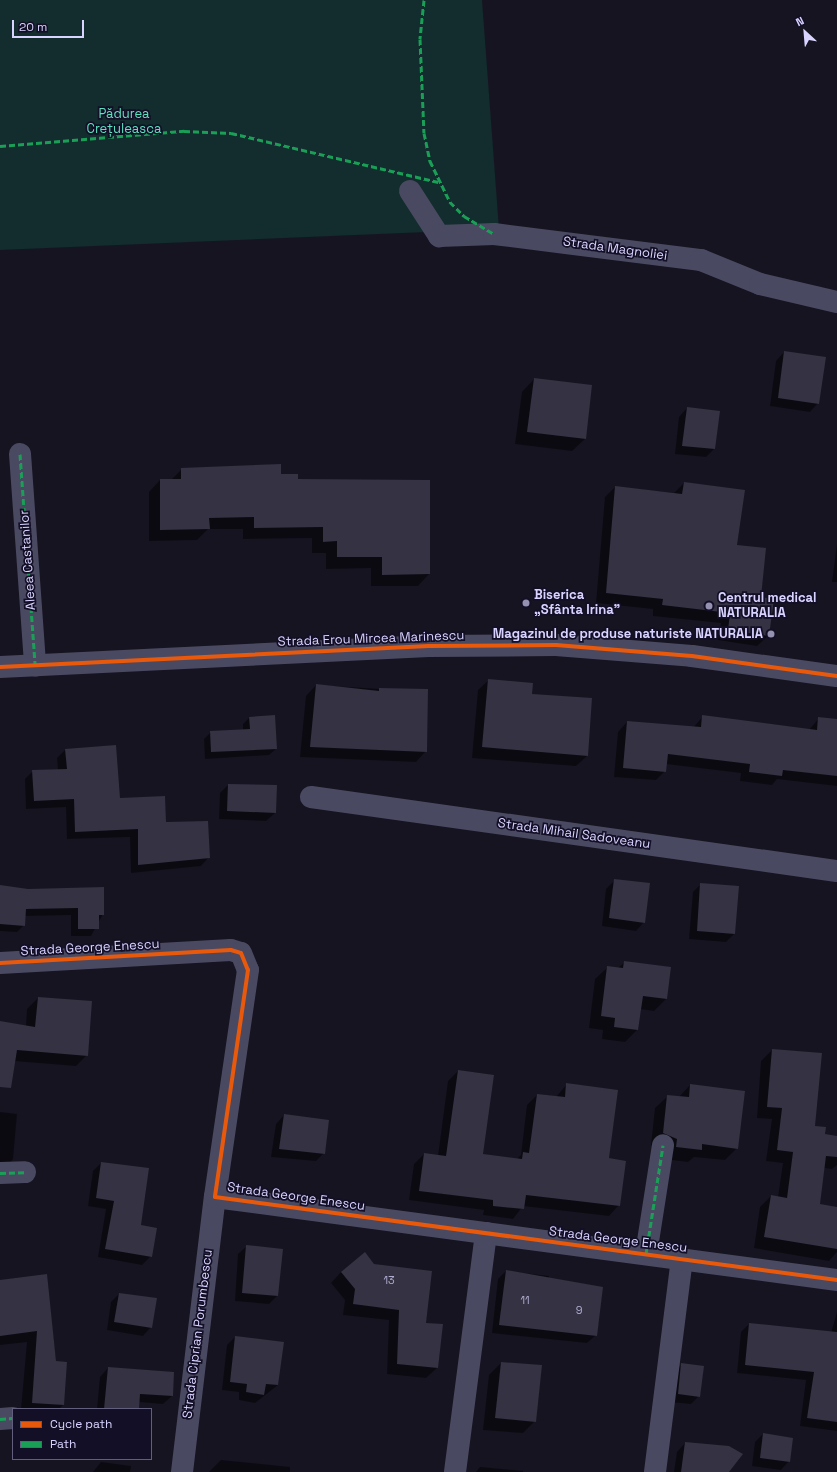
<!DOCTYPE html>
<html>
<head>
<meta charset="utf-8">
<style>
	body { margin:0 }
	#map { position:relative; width:837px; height:1472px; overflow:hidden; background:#161421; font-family:"Space Grotesk",sans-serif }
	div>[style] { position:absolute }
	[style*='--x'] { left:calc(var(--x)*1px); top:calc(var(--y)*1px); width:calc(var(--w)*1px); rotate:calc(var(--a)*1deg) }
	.green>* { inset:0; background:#132c2d }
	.shadow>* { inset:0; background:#0007 }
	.building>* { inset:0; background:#343243 }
	.minor>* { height:22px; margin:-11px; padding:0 11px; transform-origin:11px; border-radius:11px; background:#4a4962 }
	.tertiary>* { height:22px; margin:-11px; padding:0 11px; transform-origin:11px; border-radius:11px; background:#4a4962 }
	.quiet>* { height:3px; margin-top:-1.5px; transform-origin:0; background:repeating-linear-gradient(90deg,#1a9f57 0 6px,transparent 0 9px) }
	.cycleway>* { height:4px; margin:-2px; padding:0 2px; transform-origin:2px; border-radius:2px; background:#e8590c }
	.dots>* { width:11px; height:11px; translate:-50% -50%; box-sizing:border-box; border:2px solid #130f26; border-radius:50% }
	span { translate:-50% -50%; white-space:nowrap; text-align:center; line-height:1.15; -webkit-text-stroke:3.5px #130f26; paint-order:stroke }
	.number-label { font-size:11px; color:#b0acd0 }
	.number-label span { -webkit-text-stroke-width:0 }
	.park-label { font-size:13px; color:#5fe0c0 }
	.street-label { font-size:13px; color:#d9d4ff }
	.poi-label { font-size:13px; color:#d9d4ff; font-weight:700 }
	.left { translate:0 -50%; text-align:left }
	.right { translate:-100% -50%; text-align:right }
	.legend { position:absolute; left:12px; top:1408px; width:140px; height:52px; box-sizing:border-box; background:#130f26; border:1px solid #625e7d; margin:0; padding:5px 7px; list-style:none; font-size:12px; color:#d9d4ff }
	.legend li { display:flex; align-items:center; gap:8px; height:20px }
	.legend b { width:20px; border:1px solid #625e7d }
	.north { position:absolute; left:785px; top:12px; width:40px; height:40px; -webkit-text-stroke:3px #130f26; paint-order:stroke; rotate:334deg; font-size:11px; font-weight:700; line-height:16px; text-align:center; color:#d9d4ff }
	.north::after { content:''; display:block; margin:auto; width:14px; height:18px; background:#d9d4ff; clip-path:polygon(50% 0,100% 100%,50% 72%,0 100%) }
	.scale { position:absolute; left:12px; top:20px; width:72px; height:18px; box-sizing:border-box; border:2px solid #d9d4ff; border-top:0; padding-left:5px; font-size:12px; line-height:14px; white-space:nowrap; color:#d9d4ff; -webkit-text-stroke:3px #130f26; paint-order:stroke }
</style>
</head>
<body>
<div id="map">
	<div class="green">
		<div style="clip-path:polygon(0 0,482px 0,499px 229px,0 250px)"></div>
	</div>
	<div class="shadow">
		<div style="clip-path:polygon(784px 352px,818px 403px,810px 412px,770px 406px,776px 361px)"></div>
		<div style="clip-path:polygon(534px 379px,585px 439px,572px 451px,515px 444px,522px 392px)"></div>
		<div style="clip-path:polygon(687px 408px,714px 449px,706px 457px,675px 454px,679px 417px)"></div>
		<div style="clip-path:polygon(182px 469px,280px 475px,297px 480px,429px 574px,418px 586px,371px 586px,371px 568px,326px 569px,326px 553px,312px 553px,312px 538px,243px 539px,243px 529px,208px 529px,197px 540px,149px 541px,149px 492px,160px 480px,171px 480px)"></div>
		<div style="clip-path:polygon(684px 483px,736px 546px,768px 636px,757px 646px,718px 640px,721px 623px,653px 616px,653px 609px,596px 603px,605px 497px,615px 487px,674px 493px)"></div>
		<div style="clip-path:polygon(837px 544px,837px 582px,832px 582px)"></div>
		<div style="clip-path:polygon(489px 680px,531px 695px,587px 756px,576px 766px,472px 758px,478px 690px)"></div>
		<div style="clip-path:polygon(316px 685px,380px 689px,426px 751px,416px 762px,300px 757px,306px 696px)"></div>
		<div style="clip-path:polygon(703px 716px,809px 730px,819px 718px,837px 720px,837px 786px,777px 779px,772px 785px,740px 781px,741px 773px,666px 764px,665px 771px,656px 780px,614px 777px,618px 732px,627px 722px,693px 728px)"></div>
		<div style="clip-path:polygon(250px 717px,276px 749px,269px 755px,205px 759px,204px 739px,211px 732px,243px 731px,243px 724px)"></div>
		<div style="clip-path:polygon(65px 750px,120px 799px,165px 823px,209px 857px,201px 866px,131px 873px,130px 837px,67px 839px,66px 807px,26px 809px,25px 779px,33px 771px,58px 770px,57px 758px)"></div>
		<div style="clip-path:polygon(228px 785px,276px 786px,275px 813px,266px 821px,219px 819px,220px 793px)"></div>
		<div style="clip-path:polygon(614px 881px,644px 922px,636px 931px,602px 926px,606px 889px)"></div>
		<div style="clip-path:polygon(701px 884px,734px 934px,726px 942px,689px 939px,693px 892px)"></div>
		<div style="clip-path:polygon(0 886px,103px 914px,91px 936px,71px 936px,71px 915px,25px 916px,24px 925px,17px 932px,0 931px)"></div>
		<div style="clip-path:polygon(625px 962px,666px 999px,654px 1011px,640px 1009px,637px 1030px,625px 1042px,602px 1039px,603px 1030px,589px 1028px,595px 979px,608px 967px,618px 968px)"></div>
		<div style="clip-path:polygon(38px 998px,87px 1055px,76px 1066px,14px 1061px,0 1074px,0 1022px,26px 1026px,27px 1009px)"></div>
		<div style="clip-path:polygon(772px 1050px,814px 1127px,824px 1135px,837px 1137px,837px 1165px,832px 1169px,824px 1168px,819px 1205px,837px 1208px,837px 1252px,829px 1261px,754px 1248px,760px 1207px,771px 1196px,778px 1197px,783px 1163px,766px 1161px,772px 1119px,757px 1118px,761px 1061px)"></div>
		<div style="clip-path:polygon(458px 1071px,482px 1155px,517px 1159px,521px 1155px,527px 1105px,537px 1095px,556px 1097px,567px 1084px,608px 1159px,619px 1205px,609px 1216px,523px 1206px,513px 1219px,483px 1215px,484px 1210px,409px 1200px,414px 1164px,424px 1154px,438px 1156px,448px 1081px)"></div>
		<div style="clip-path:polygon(690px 1085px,737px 1148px,725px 1160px,694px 1157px,688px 1162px,664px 1159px,665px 1151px,651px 1145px,655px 1108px,668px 1096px,679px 1097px)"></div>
		<div style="clip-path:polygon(0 1112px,17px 1114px,13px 1159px,5px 1168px,0 1168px)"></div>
		<div style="clip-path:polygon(284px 1115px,324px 1153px,316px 1161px,271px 1157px,276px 1124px)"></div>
		<div style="clip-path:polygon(101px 1163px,151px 1256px,142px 1265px,98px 1257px,106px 1209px,88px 1206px,93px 1171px)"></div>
		<div style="clip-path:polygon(247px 1246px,282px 1250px,277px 1296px,269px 1304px,235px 1301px,238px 1254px)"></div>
		<div style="clip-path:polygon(506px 1271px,549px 1276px,548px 1281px,596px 1335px,587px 1343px,492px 1333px,498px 1279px)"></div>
		<div style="clip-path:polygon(341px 1272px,425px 1324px,437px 1368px,426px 1378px,387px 1374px,389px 1320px,343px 1315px,345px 1300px,331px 1283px)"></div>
		<div style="clip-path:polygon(46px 1275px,56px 1362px,66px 1363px,63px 1405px,59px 1409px,21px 1409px,27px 1342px,0 1345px,0 1281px)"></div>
		<div style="clip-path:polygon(119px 1294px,151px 1327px,143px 1336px,107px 1330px,111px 1302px)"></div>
		<div style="clip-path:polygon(837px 1312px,837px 1431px,800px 1426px,806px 1380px,737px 1373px,741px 1332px,749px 1324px,831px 1333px)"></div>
		<div style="clip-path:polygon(235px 1337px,278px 1385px,255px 1403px,239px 1400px,239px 1392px,222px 1390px,227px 1345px)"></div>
		<div style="clip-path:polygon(501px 1363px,535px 1421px,523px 1433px,483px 1430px,489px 1375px)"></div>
		<div style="clip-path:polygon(682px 1364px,699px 1396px,691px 1404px,670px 1402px,673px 1373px)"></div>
		<div style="clip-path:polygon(108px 1368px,172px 1396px,163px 1404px,139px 1402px,138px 1409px,97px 1409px,100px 1377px)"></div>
		<div style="clip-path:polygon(763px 1434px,789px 1461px,781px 1470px,752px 1466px,755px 1442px)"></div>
		<div style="clip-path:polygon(685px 1443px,728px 1472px,674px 1472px,677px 1452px)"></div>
		<div style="clip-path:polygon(221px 1460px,290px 1467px,290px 1472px,209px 1472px)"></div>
		<div style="clip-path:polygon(101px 1462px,131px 1466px,130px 1472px,93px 1472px)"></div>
		<div style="clip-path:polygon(480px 1467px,523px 1471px,523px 1472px,476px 1472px)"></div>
	</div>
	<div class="building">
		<div style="clip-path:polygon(784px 351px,826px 357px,819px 404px,778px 398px)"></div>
		<div style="clip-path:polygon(534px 378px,592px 385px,586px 439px,527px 432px)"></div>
		<div style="clip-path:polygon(687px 407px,720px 411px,715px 449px,682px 446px)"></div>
		<div style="clip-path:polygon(281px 464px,281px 474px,298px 474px,298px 479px,430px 480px,430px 574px,382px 575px,382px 557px,337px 557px,337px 541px,323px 542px,323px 527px,254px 528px,254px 517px,209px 518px,210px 529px,160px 530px,160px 479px,181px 479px,181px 468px)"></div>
		<div style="clip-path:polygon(684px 482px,745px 490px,737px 545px,766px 548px,761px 597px,774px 599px,769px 636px,728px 630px,730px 613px,662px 605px,663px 599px,606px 593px,615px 486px,682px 494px)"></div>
		<div style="clip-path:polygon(488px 679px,533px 683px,532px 694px,592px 698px,588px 756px,482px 747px)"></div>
		<div style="clip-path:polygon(316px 684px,379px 691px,379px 688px,428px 689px,427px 752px,310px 747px)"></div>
		<div style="clip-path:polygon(275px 715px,277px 749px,211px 752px,210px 731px,250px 729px,249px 717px)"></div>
		<div style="clip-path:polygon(702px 715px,817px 730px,818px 717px,837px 719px,837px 776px,783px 770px,782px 776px,749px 772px,750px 764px,668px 754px,666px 772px,623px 768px,627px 721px,701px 727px)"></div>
		<div style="clip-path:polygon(116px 745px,120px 798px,165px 796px,166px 822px,208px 821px,210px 858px,138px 865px,138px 829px,75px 832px,74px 799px,34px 801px,32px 770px,67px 769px,65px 749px)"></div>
		<div style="clip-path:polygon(228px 784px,277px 785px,276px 813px,227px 811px)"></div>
		<div style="clip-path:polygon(614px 879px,650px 883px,645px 923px,609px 918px)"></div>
		<div style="clip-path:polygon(700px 883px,739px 886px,735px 934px,697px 931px)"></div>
		<div style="clip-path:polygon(0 885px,28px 889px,104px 887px,104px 915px,99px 915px,99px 929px,78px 929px,78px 908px,26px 909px,25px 926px,0 924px)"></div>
		<div style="clip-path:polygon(624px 961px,671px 967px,667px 999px,643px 996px,638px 1030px,614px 1027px,615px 1018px,601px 1016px,607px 966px,623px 968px)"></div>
		<div style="clip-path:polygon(38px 997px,92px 1001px,88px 1056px,17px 1050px,11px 1088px,0 1087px,0 1021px,35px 1027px)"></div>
		<div style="clip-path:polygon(772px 1049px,822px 1053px,815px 1126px,826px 1127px,825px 1134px,837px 1136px,837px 1157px,826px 1156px,820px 1204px,837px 1207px,837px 1249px,764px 1237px,771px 1195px,787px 1198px,793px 1152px,777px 1150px,782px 1108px,767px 1107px)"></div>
		<div style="clip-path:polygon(458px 1070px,494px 1075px,483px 1154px,522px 1159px,523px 1152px,529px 1153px,537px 1094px,565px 1097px,566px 1083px,618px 1090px,609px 1158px,626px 1161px,620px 1206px,526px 1195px,524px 1209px,493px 1206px,493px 1200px,419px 1191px,424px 1153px,446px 1156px)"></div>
		<div style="clip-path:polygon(690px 1084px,745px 1091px,738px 1149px,702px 1144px,702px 1150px,676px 1147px,677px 1139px,663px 1133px,667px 1095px,689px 1097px)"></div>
		<div style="clip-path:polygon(284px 1114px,329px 1120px,325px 1154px,279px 1149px)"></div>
		<div style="clip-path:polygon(101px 1162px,149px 1168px,141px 1225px,157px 1228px,152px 1257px,105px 1249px,114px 1201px,96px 1198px)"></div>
		<div style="clip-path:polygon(246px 1245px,283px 1249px,278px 1296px,242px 1293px)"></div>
		<div style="clip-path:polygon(365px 1252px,374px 1264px,432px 1271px,426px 1323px,443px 1324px,438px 1368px,397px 1364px,399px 1310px,353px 1304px,355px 1289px,341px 1272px)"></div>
		<div style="clip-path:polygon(506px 1270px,603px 1287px,597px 1336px,499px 1325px)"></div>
		<div style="clip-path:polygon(47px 1274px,56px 1361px,67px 1362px,64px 1405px,32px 1403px,37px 1331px,0 1336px,0 1280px)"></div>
		<div style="clip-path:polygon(119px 1293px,157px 1298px,152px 1328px,114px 1322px)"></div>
		<div style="clip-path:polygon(749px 1323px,837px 1332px,837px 1422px,807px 1418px,814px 1372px,745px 1365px)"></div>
		<div style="clip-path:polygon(235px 1336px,284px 1342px,278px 1385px,266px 1384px,264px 1395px,246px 1392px,247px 1384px,230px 1382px)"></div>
		<div style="clip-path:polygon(501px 1362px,542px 1365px,536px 1422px,495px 1418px)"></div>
		<div style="clip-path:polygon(681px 1363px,704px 1366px,700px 1397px,678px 1394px)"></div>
		<div style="clip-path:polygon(108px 1367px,174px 1372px,173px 1396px,140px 1394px,139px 1409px,104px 1409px)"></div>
		<div style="clip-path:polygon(763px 1433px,793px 1438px,790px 1462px,760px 1458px)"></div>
		<div style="clip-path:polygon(685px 1442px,729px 1446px,743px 1454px,729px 1472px,681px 1472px)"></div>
	</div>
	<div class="minor">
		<div style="--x:410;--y:191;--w:54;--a:57.2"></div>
		<div style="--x:439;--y:236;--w:55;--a:-2.1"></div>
		<div style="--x:494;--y:234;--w:209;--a:7.2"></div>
		<div style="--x:701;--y:260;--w:64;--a:22.1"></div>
		<div style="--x:760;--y:284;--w:79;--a:13.2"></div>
		<div style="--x:20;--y:454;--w:212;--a:85.9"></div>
		<div style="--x:311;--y:797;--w:531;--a:8.01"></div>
		<div style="--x:0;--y:1173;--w:25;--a:-2"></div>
		<div style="--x:646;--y:1254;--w:110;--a:-81.1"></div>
		<div style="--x:0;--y:1419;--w:13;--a:-4"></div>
		<div style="--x:182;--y:1472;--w:277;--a:-83.2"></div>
		<div style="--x:455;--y:1472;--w:241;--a:-82.6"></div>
		<div style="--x:655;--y:1472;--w:215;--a:-82.8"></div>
	</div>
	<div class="tertiary">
		<div style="--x:0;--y:667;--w:429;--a:-2.8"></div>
		<div style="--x:428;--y:646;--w:128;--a:-0.4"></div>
		<div style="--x:556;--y:645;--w:136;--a:4.6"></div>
		<div style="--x:692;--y:656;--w:146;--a:7.9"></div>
		<div style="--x:0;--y:963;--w:231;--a:-3.2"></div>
		<div style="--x:231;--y:950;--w:10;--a:17"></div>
		<div style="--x:241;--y:953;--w:18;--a:68"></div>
		<div style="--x:248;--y:970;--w:229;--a:98.3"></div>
		<div style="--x:215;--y:1197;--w:628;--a:7.6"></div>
	</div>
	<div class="quiet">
		<div style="--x:424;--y:0;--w:39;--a:96"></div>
		<div style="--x:420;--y:39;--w:94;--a:87.6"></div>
		<div style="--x:424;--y:133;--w:29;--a:78"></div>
		<div style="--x:430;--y:161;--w:46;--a:64"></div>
		<div style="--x:450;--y:202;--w:20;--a:45"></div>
		<div style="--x:464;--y:216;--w:35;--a:31"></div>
		<div style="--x:0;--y:146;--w:185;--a:-4.7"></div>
		<div style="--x:184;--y:131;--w:47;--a:2.4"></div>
		<div style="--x:231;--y:133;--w:213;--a:13.3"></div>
		<div style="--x:20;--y:454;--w:212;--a:85.9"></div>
		<div style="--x:0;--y:1173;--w:25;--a:-2"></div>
		<div style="--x:646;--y:1254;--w:110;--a:-81.1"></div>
		<div style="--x:0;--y:1419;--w:13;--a:-4"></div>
	</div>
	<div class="cycleway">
		<div style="--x:0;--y:667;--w:429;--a:-2.8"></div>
		<div style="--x:428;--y:646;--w:128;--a:-0.4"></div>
		<div style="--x:556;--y:645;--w:136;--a:4.6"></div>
		<div style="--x:692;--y:656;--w:146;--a:7.9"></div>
		<div style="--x:0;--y:963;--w:231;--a:-3.2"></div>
		<div style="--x:231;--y:950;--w:10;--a:17"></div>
		<div style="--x:241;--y:953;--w:18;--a:68"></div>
		<div style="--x:248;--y:970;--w:229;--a:98.3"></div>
		<div style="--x:215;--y:1197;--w:628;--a:7.6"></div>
	</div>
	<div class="dots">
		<div style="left:526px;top:603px;background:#9591b1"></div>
		<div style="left:709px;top:606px;background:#9591b1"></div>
		<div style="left:771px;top:634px;background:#9591b1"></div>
	</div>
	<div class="number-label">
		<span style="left:389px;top:1280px">13</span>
		<span style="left:525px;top:1300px">11</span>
		<span style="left:579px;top:1310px">9</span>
	</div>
	<div class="park-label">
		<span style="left:124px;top:122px">Pădurea<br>Crețuleasca</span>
	</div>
	<div class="street-label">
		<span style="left:615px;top:249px;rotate:8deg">Strada Magnoliei</span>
		<span style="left:28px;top:560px;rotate:-94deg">Aleea Castanilor</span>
		<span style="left:371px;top:639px;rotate:-2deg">Strada Erou Mircea Marinescu</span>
		<span style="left:574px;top:834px;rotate:8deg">Strada Mihail Sadoveanu</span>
		<span style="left:90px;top:948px;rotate:-3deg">Strada George Enescu</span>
		<span style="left:296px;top:1197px;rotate:8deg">Strada George Enescu</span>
		<span style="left:618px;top:1240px;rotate:7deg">Strada George Enescu</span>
		<span style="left:198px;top:1334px;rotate:-83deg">Strada Ciprian Porumbescu</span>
	</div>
	<div class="poi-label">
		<span class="left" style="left:534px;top:603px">Biserica<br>„Sfânta Irina”</span>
		<span class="left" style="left:718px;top:606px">Centrul medical<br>NATURALIA</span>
		<span class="right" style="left:763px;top:634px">Magazinul de produse naturiste NATURALIA</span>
	</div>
	<ul class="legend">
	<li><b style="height:5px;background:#e8590c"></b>Cycle path</li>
	<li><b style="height:5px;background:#1a9f57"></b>Path</li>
	</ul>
	<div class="north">N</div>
	<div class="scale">20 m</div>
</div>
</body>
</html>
